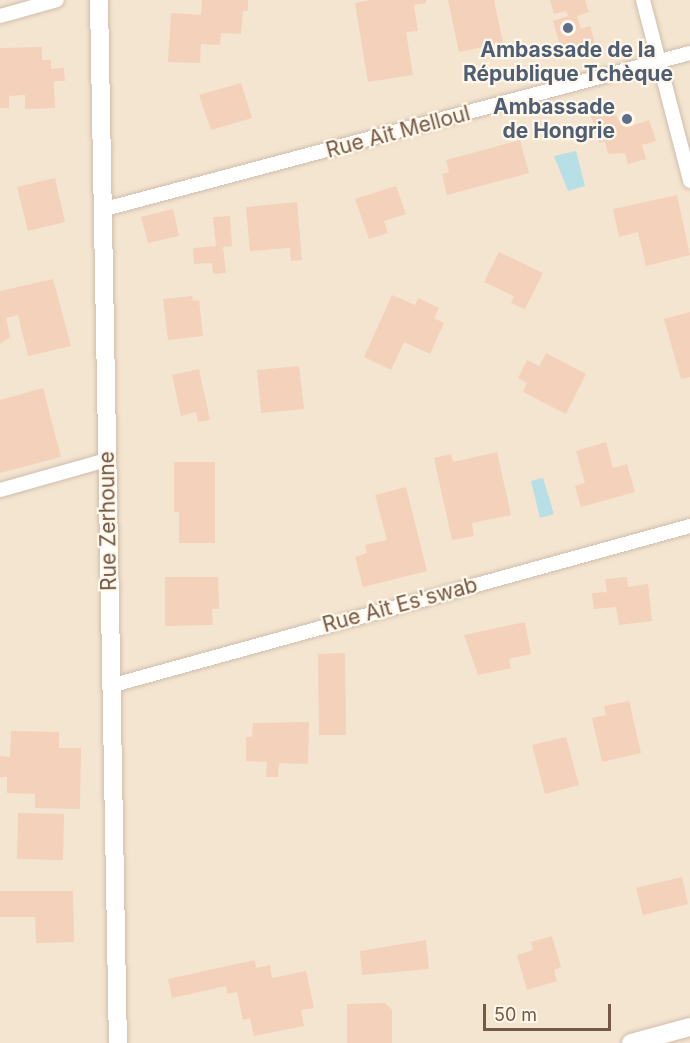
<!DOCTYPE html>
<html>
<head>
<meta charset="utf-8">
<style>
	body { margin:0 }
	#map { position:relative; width:690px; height:1043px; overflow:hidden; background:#fdf3e3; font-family:Inter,sans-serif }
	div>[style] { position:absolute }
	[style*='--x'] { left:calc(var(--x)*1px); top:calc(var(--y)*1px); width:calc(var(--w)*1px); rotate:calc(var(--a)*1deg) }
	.residential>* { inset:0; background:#f4e5d1 }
	.water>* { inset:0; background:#b7dfe6 }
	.building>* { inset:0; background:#f3d1ba }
	.roads { filter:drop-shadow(0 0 2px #d0bdac) drop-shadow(0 0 2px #d0bdac) }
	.street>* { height:14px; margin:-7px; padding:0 7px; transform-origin:7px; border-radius:7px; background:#fff }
	.secondary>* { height:18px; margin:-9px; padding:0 9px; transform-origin:9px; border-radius:9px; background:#fff }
	.dots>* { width:16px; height:16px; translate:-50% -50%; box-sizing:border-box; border:3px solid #fff7e9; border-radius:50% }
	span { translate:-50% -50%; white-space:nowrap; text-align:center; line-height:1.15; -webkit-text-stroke:4.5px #fff7e9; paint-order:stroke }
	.service-label { font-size:21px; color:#4e5e75; font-weight:700 }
	.right { translate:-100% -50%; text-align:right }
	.street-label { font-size:21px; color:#755948 }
	.scale { position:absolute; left:483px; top:1004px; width:128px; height:27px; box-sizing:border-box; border:3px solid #755948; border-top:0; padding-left:8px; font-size:18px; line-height:21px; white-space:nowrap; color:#755948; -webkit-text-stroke:4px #fff7e9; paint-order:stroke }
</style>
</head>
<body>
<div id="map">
	<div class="residential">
		<div style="clip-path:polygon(0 0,690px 0,690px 1043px,0 1043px)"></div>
	</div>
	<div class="water">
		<div style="clip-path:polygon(576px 151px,585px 186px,568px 191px,554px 156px)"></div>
		<div style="clip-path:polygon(543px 478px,554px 514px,540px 518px,531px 481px)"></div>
	</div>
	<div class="building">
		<div style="clip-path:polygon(202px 0,248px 0,248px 11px,243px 11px,241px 34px,221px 33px,220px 45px,201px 44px,200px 63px,168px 62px,171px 13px,201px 15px)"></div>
		<div style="clip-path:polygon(371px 0,426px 0,426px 3px,414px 5px,418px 31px,406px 32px,413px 75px,368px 82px,355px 3px)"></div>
		<div style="clip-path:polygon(448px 0,494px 0,503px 43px,459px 52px)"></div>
		<div style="clip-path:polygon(550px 0,585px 0,589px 12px,577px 16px,581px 29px,590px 26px,596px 47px,563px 56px,553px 21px,568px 16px,566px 11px,554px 14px)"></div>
		<div style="clip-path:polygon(42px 47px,42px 60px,51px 60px,51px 69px,64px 68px,65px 81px,54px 81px,55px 108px,25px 109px,25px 95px,9px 96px,9px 108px,0 108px,0 48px)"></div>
		<div style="clip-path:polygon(241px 83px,252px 118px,211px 130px,199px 95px)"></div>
		<div style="clip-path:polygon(608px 111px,609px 117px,616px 115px,618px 120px,629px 116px,631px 126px,649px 120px,656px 141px,642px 145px,646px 159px,628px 164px,625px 153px,608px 154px,605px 142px,599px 143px,591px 116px)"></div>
		<div style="clip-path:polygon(520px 140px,529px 173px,447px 195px,442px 174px,449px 172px,446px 160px)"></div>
		<div style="clip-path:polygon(55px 178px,65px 222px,28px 231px,17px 187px)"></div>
		<div style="clip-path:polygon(396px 186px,406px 214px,384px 221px,388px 233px,369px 239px,355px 199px)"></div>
		<div style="clip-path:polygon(677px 195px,690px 255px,646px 266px,638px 232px,619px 237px,613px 209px)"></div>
		<div style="clip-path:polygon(297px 202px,302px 260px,291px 261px,290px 248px,250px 251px,246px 207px)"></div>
		<div style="clip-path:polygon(173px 209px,179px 236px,148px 243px,141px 217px)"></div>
		<div style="clip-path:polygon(230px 216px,232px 246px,223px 247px,226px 273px,213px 274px,212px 263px,194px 264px,193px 248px,216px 246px,213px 217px)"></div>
		<div style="clip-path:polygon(499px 252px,543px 273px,525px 309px,511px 303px,514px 296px,484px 282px)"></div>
		<div style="clip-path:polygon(53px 279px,71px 346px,28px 356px,18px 315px,6px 318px,10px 337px,0 344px,0 291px)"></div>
		<div style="clip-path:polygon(392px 295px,415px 305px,418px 298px,439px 308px,434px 318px,444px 323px,430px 354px,404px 342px,391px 370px,364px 357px)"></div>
		<div style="clip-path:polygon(192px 296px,193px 301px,199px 300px,203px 336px,168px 340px,163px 299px)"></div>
		<div style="clip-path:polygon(690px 312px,690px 377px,681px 379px,664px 319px)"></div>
		<div style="clip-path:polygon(546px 353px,586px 374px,566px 414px,523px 392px,527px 383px,518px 378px,527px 360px,539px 366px)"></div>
		<div style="clip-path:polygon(299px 366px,304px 409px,261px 413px,257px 370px)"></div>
		<div style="clip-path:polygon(199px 369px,210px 420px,198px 422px,196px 412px,181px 416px,172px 375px)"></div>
		<div style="clip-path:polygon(43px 388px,61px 457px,0 473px,0 400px)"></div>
		<div style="clip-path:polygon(606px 442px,613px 468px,627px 464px,635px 492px,581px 507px,575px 486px,585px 483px,576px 451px)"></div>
		<div style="clip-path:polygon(497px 452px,511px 515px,472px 523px,474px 536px,452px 540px,434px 458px,451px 454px,453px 462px)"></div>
		<div style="clip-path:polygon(174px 462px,215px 462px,215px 543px,179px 543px,179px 512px,174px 512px)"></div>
		<div style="clip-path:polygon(406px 487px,427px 571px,363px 587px,355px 557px,367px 553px,365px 545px,387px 540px,375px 495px)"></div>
		<div style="clip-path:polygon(165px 577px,218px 577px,219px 609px,212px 609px,213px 625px,165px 626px)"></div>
		<div style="clip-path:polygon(627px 577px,628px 587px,648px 584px,652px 621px,619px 625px,616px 607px,594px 609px,592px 593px,607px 592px,605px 579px)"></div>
		<div style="clip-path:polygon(525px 622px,531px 654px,509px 659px,511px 668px,478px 675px,464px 635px)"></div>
		<div style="clip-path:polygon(345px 653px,346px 735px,319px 735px,318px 654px)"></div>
		<div style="clip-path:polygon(629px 701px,641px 753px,602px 762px,592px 718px,606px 715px,604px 706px)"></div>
		<div style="clip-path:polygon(309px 722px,308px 764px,279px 763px,278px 777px,266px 777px,267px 762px,246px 761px,246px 737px,252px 737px,253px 723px)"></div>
		<div style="clip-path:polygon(11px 731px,59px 732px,59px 748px,81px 748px,80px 809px,35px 808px,35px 794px,7px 793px,7px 777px,0 777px,0 756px,10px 757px)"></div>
		<div style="clip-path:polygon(566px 737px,579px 785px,545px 794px,532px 745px)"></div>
		<div style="clip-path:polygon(18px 813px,64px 814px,63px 860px,17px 859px)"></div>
		<div style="clip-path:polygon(682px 877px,688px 904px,643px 915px,636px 888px)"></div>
		<div style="clip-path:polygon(0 891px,73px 891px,74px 942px,36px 943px,35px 917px,0 917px)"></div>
		<div style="clip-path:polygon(552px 936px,561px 967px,554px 970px,557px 981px,527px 990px,517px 955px,533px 950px,531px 942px)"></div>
		<div style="clip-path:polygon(426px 940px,429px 969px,362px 975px,360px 951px)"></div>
		<div style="clip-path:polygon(255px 960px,256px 968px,270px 965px,272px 978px,306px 971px,314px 1008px,301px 1010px,304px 1026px,254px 1036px,250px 1018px,243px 1020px,237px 992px,227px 994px,226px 986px,172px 998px,168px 979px)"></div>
		<div style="clip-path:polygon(385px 1003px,392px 1010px,392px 1043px,347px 1043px,347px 1004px)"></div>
	</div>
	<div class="roads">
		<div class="street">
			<div style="--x:643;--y:0;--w:187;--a:75.4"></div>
			<div style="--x:0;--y:16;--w:59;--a:-15.7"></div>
			<div style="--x:105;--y:209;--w:605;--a:-14.93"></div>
			<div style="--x:0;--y:490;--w:111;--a:-15.7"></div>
			<div style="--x:110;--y:686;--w:602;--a:-15.42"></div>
		</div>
		<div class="secondary">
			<div style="--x:99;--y:0;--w:1043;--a:88.96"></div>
			<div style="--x:631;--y:1043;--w:61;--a:-15.2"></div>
		</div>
	</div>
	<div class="dots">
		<div style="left:568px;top:28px;background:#5c6f8a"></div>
		<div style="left:627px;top:119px;background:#5c6f8a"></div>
	</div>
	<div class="service-label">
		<span style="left:568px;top:62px">Ambassade de la<br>République Tchèque</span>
		<span class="right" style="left:615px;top:119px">Ambassade<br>de Hongrie</span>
	</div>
	<div class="street-label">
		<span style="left:398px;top:132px;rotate:-15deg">Rue Ait Melloul</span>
		<span style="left:108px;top:521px;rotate:-91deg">Rue Zerhoune</span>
		<span style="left:400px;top:605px;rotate:-15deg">Rue Ait Es'swab</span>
	</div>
	<div class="scale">50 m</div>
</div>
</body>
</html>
